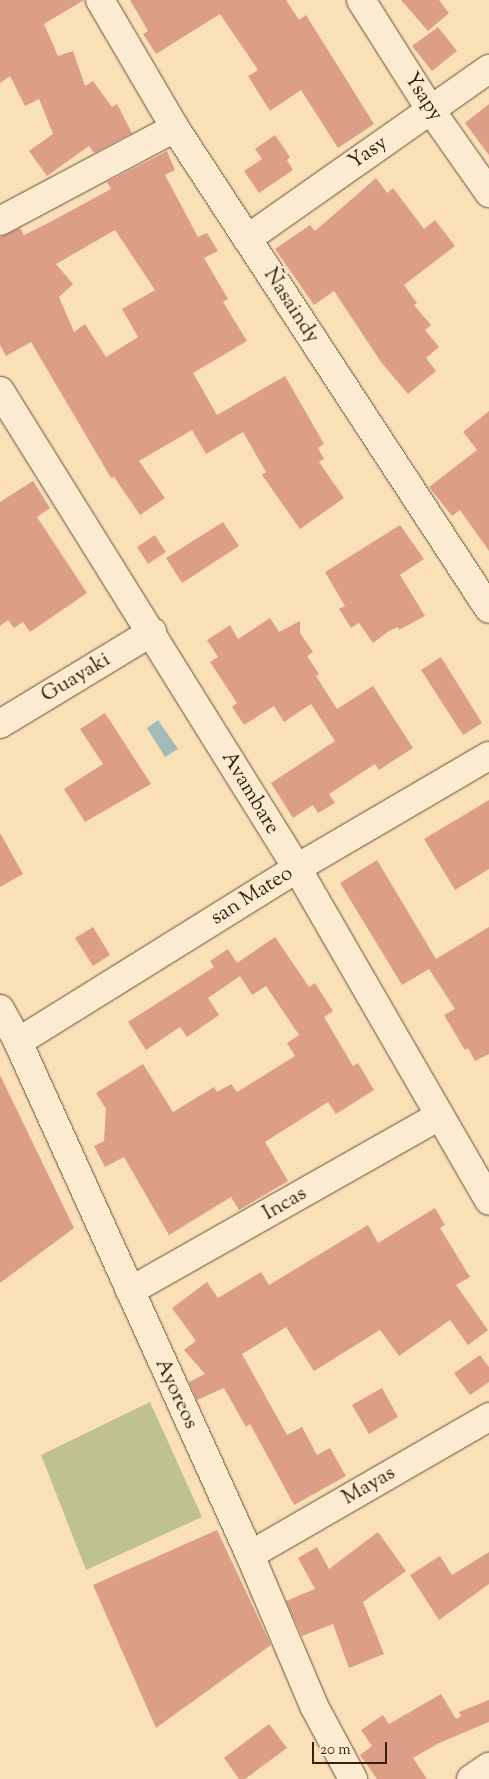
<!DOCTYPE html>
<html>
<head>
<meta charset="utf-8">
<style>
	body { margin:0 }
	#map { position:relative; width:489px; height:1779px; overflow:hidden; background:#fae0b6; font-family:"Sorts Mill Goudy",serif }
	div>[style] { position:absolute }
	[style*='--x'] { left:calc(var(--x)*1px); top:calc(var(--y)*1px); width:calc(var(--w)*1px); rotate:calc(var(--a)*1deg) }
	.green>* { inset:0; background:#c0c28d }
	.water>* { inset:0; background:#a2bbb8 }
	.building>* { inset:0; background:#dd9e87 }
	.roads { filter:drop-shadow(0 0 1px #664f36) drop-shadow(0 0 1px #664f36) }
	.minor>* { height:28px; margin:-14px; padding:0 14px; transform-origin:14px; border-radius:14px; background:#fcebd0 }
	span { translate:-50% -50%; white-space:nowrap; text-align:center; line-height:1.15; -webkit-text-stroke:4.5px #fcebd0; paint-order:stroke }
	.street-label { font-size:21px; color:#341f0b }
	.scale { position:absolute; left:312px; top:1742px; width:75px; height:22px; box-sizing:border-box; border:2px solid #341f0b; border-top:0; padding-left:6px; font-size:15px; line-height:18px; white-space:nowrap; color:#341f0b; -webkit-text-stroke:4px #fcebd0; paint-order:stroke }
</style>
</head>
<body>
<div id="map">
	<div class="green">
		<div style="clip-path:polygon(150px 1402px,202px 1517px,86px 1570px,41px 1455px)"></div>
	</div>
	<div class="water">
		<div style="clip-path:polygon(158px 720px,178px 749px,165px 757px,147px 728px)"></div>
	</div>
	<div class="building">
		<div style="clip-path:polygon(0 0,84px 0,44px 24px,58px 56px,73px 51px,85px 86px,93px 81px,112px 107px,117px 104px,132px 133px,94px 153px,89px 146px,47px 176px,29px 151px,53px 134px,39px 99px,25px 106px,10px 76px,0 83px)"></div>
		<div style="clip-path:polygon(130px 0,286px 0,299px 20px,306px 15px,374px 124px,338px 148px,301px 90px,270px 111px,248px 76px,258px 70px,220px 14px,156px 54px,143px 34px,148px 31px)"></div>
		<div style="clip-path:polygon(401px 0,439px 0,449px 13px,428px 31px)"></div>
		<div style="clip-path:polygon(438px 27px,457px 51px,432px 71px,412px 46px)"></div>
		<div style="clip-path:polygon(489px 104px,489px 155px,465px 123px)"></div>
		<div style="clip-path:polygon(275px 135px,290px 157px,287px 160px,293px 170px,259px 193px,244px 171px,262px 159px,255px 149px)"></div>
		<div style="clip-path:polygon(evenodd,167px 151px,175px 170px,165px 175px,198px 237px,207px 233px,218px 251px,204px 258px,228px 299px,223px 302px,247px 341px,193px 373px,217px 415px,285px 376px,324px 444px,318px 448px,324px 459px,319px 462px,344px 498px,300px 529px,262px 475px,266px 472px,243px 432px,206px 454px,192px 430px,139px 461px,165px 498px,140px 515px,114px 477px,111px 478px,31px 342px,6px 356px,0 345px,0 237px,20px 228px,24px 235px,50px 222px,111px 189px,107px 182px,167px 151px,115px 230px,155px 290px,122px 309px,138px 337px,106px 357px,85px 324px,74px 332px,59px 297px,73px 284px,56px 264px,115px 230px)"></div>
		<div style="clip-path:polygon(376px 178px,387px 193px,393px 188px,424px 229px,435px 220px,455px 246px,404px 285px,417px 303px,414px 305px,431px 325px,425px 330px,439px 347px,426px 358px,436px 371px,408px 394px,381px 362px,334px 291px,314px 305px,275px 249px,310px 225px,315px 231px)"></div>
		<div style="clip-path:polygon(489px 411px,489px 551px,460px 510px,452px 516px,429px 487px,477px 450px,463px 432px)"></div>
		<div style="clip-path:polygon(33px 481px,50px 508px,37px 517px,87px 593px,30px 632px,23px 622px,14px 628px,8px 620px,0 626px,0 502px)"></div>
		<div style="clip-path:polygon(223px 522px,239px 546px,182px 583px,166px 558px)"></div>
		<div style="clip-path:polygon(400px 525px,424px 559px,400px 575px,425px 616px,399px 630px,398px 627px,389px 631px,373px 643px,359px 623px,351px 628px,339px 609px,345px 606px,325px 572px)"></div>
		<div style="clip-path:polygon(155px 535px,166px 552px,148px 564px,137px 547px)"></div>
		<div style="clip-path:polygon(270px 618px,279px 632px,300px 621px,300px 633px,313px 652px,307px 656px,319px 674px,316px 676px,337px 709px,373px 686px,413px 748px,379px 770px,375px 764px,329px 794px,335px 803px,318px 813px,313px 805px,293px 818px,271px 783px,335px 741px,311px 704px,284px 722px,274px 706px,244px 725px,232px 707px,237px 703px,210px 662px,218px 657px,207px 640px,230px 625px,238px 639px)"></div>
		<div style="clip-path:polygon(441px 657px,482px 723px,463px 735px,421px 670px)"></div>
		<div style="clip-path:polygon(105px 713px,151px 784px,85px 822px,64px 789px,103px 764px,80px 729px)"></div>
		<div style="clip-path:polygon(489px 800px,489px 869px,455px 890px,424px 839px)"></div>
		<div style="clip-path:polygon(0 833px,23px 874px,0 887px)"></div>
		<div style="clip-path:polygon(377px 860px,436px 959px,489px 927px,489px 1054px,475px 1061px,468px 1048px,465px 1050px,444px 1015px,455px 1009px,429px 969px,402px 985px,340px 883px)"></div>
		<div style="clip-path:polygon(93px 927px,110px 955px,93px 966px,75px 938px)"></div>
		<div style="clip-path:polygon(275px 937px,309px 987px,315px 983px,333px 1011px,324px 1017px,353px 1066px,358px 1063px,374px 1090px,336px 1114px,328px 1102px,265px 1142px,288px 1181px,239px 1210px,231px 1197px,169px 1235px,124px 1157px,105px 1167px,94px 1146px,104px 1141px,106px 1109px,96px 1093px,143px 1064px,173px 1112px,214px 1087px,217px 1092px,231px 1084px,237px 1092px,295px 1056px,287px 1043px,299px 1035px,266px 986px,252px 995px,240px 976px,208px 998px,219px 1015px,187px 1037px,180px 1027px,146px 1050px,128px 1022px,214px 967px,210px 961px,228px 949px,237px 963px)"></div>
		<div style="clip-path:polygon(0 1075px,74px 1228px,0 1283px)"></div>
		<div style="clip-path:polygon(435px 1208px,445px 1225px,440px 1228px,470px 1277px,456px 1285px,488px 1330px,468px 1345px,450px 1320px,399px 1356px,380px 1330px,314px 1371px,286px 1327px,242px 1354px,287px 1435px,302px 1427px,317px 1455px,330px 1448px,346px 1476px,294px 1505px,250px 1424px,246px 1427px,224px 1388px,197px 1400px,189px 1382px,205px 1374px,184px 1350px,196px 1341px,172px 1308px,207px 1282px,218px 1298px,261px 1272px,269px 1285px,368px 1225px,378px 1243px)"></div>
		<div style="clip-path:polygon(480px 1355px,489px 1367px,489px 1382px,470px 1395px,454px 1373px)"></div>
		<div style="clip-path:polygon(382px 1388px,398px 1417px,369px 1434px,352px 1405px)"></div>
		<div style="clip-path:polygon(217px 1530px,271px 1645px,156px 1728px,93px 1585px)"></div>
		<div style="clip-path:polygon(378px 1532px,406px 1571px,363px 1602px,384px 1654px,349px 1668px,333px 1624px,302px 1636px,286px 1601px,315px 1589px,298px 1558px,317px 1547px,329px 1569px)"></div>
		<div style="clip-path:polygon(489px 1552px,489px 1584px,439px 1620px,410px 1575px,440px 1556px,452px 1575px)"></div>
		<div style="clip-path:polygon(441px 1694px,456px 1719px,461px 1716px,459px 1712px,489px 1700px,489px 1722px,439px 1743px,413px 1758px,427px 1779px,377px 1779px,360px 1755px,372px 1746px,361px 1730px,383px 1715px,389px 1724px)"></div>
		<div style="clip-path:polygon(269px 1724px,287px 1748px,245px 1779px,239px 1779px,224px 1758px)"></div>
	</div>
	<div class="roads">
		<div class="minor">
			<div style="--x:100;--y:0;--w:148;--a:59.6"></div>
			<div style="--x:175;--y:128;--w:574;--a:56.86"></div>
			<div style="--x:361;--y:0;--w:129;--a:57.7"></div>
			<div style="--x:430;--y:109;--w:103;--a:54.9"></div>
			<div style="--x:0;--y:221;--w:198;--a:-28"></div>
			<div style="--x:247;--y:239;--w:296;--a:-35.1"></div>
			<div style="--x:0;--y:391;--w:562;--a:58.09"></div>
			<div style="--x:297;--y:868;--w:384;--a:60"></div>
			<div style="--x:0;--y:724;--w:178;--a:-31.2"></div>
			<div style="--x:0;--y:1009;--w:38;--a:61"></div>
			<div style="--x:18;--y:1042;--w:563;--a:65.67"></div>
			<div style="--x:250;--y:1555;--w:164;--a:67"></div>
			<div style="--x:314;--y:1706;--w:83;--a:61.9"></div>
			<div style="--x:18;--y:1042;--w:329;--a:-31.9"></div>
			<div style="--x:297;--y:868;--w:222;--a:-30.3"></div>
			<div style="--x:130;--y:1291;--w:355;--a:-29.5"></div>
			<div style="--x:250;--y:1555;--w:276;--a:-30"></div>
			<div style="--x:471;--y:1779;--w:22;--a:-34"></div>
		</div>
	</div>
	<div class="street-label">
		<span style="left:423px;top:97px;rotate:57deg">Ysapy</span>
		<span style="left:368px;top:153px;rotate:-35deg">Yasy</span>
		<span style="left:291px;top:306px;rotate:57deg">Ñasaindy</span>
		<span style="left:76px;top:678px;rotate:-31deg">Guayaki</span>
		<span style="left:250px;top:793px;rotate:59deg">Avambare</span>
		<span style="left:252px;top:896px;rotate:-32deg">san Mateo</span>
		<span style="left:285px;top:1204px;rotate:-30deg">Incas</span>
		<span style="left:176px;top:1394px;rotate:65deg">Ayoreos</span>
		<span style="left:369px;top:1486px;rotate:-30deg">Mayas</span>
	</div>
	<div class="scale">20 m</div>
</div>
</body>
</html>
